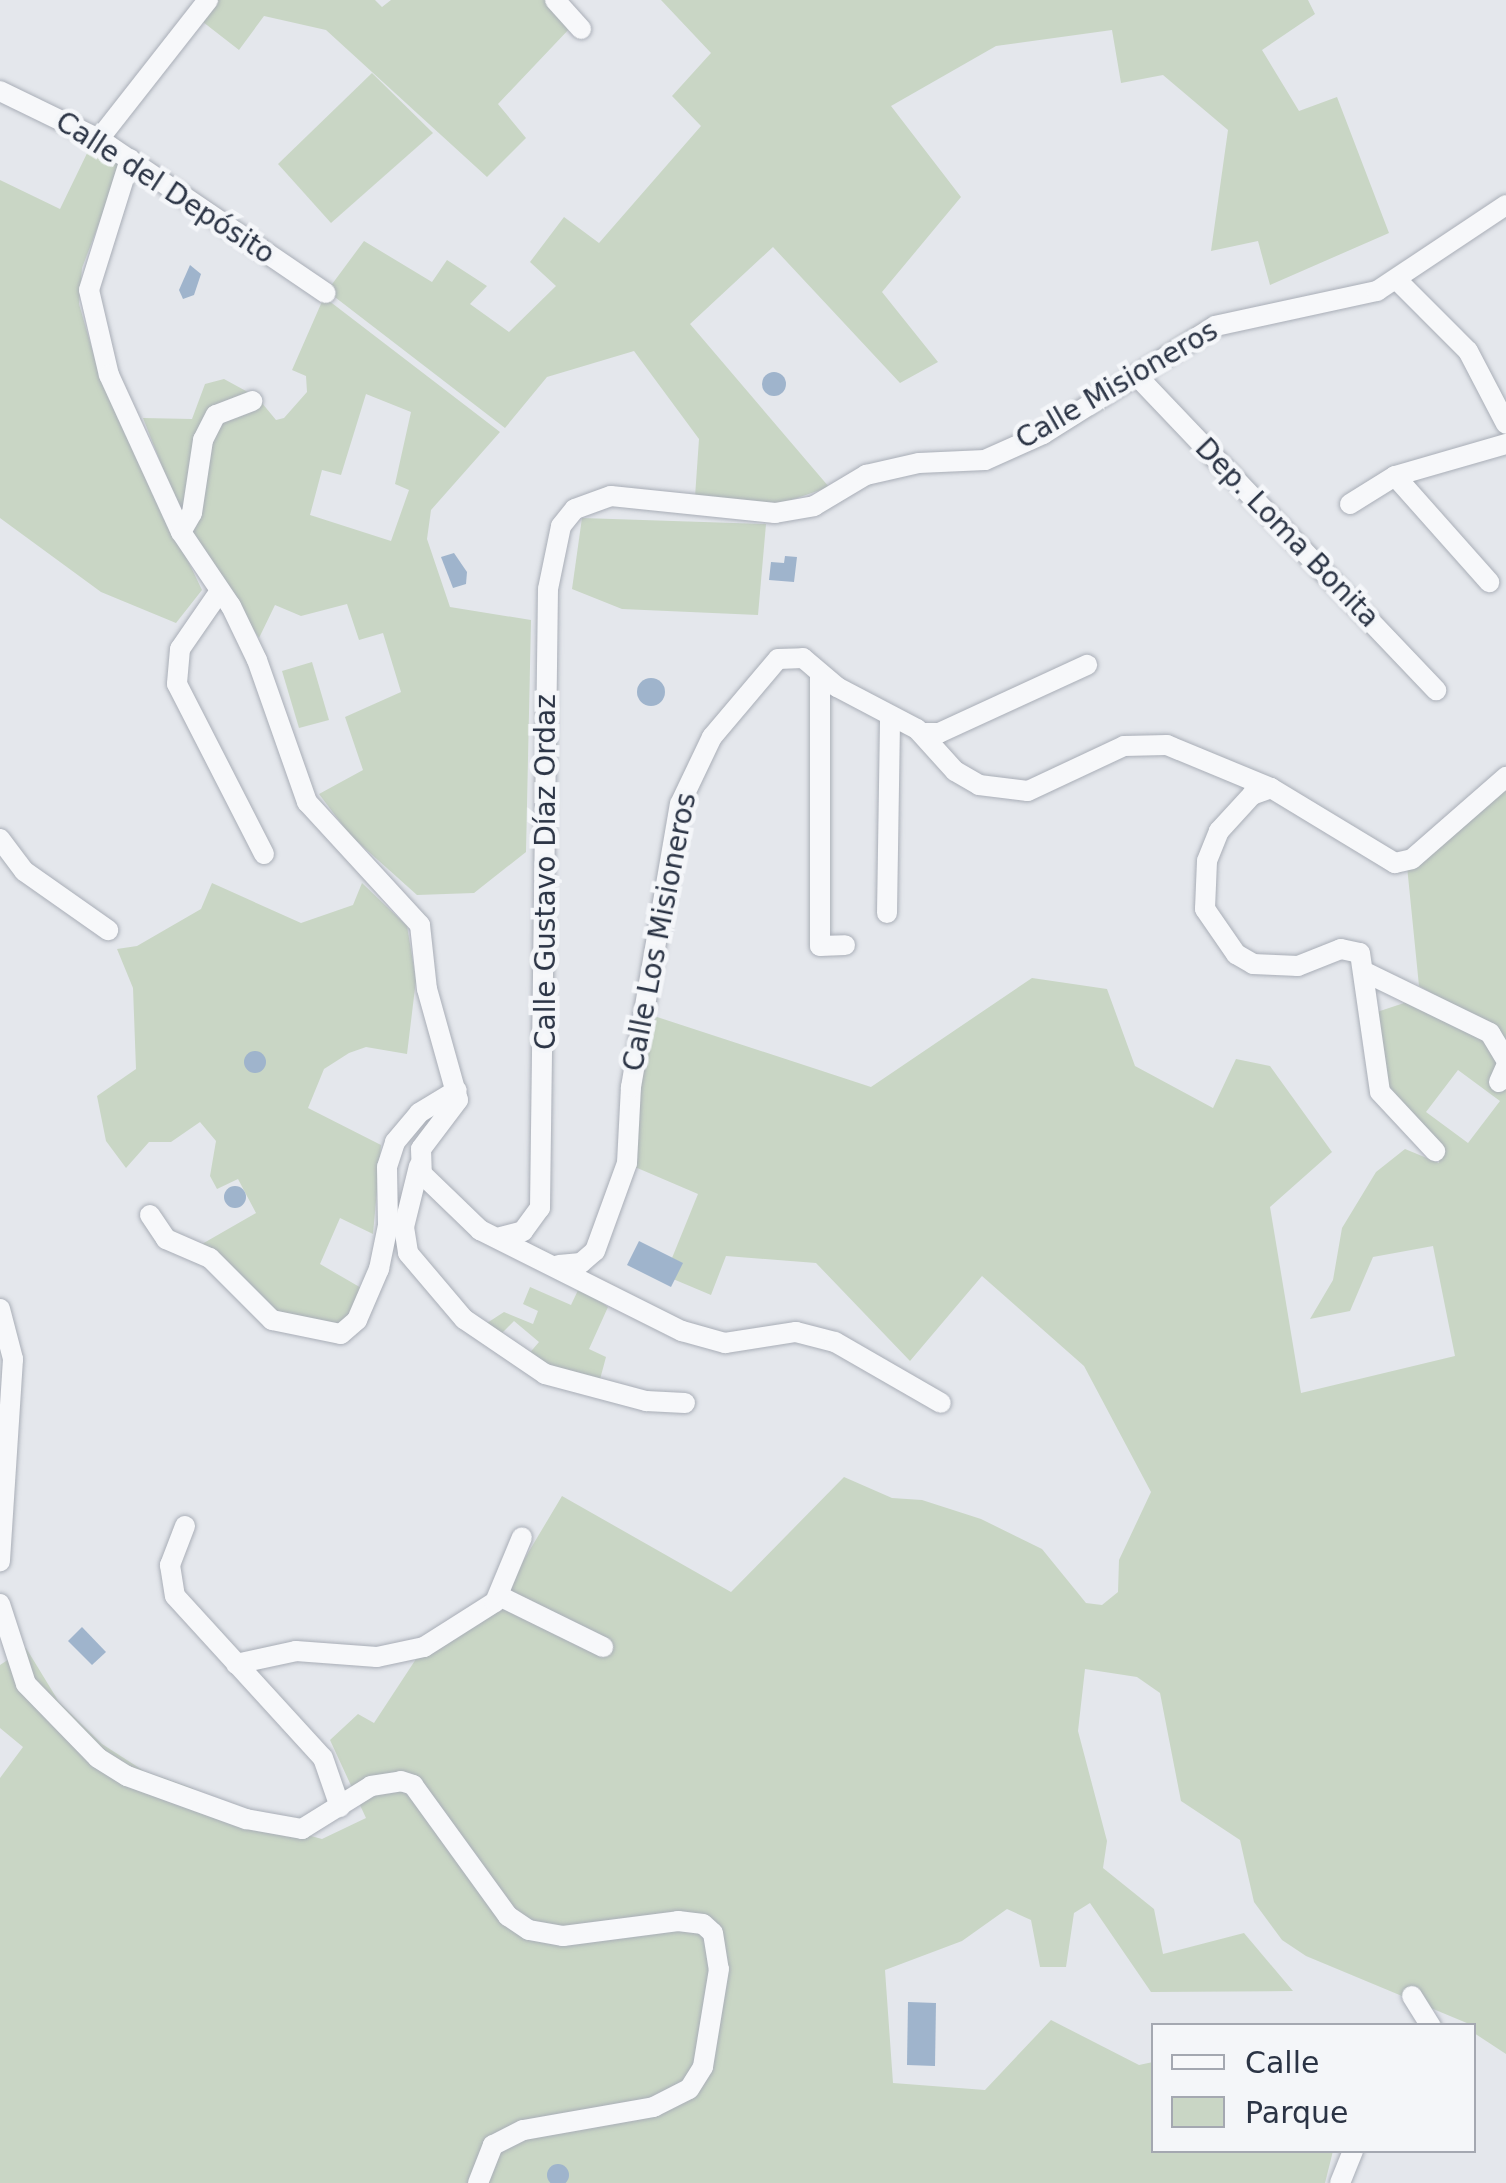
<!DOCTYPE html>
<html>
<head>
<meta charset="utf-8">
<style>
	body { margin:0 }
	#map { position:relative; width:1506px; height:2183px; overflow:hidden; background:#e4e7ec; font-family:"DejaVu Sans",sans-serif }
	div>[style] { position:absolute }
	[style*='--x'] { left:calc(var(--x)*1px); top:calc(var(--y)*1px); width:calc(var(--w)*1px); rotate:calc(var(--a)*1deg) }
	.green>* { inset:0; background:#c9d6c5 }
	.water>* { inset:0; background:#9fb4cc }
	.round { border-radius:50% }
	.roads { filter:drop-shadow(0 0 2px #a9aeb7) drop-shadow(0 0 2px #a9aeb7) }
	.minor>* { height:20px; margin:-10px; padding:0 10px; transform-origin:10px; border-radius:10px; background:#f7f8fa }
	span { translate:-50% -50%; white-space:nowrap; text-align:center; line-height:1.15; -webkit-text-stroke:9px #f4f6f9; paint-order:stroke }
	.street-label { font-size:28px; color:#2b3445 }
	.legend { position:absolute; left:1151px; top:2023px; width:325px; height:130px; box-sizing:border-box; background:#f4f6f9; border:2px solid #a4a8b1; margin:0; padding:12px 18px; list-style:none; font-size:30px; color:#2b3445 }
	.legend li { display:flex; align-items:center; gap:20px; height:50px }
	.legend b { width:50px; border:2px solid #a4a8b1 }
</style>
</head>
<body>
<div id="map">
	<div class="green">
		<div style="clip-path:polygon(216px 0,375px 0,382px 7px,391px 0,548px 0,571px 27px,498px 104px,526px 138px,487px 177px,326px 30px,264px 16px,239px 50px,203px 22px)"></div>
		<div style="clip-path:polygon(661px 0,1308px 0,1315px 14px,1262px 50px,1299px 111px,1337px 97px,1389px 233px,1270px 285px,1258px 241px,1211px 251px,1228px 130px,1163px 75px,1121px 83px,1112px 30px,996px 46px,891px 106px,961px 197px,882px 292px,938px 362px,900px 383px,773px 247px,690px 324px,829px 487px,777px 505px,695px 497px,699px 439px,634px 351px,547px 377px,505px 428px,327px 291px,364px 241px,432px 282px,447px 260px,487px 286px,470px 304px,509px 332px,556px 286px,530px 262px,564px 217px,599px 243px,701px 126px,672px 96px,711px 53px)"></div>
		<div style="clip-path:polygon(372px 73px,433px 133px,331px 223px,278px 164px)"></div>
		<div style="clip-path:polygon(92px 143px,121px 166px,82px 268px,79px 304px,101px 380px,202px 590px,176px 623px,101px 592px,0 518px,0 180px,60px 209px)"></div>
		<div style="clip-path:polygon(evenodd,324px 297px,500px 432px,431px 510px,427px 539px,450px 607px,531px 620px,526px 852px,474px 893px,417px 895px,350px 835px,319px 794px,363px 770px,345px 717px,401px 692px,383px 633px,359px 640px,347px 604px,301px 616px,275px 605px,259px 638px,182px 517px,143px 418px,192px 419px,205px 384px,224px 379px,257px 397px,276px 420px,284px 418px,307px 392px,306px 376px,292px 370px,324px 297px,366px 394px,411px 412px,395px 484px,409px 490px,391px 541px,310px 515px,322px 470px,341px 475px,366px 394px)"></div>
		<div style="clip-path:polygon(582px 518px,766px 524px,758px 615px,622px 609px,572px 589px)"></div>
		<div style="clip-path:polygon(312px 662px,329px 720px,299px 728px,282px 671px)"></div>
		<div style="clip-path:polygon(evenodd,1506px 786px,1506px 2054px,1474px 2033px,1474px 2026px,1306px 1956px,1282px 1940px,1254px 1902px,1240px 1840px,1181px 1801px,1160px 1693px,1137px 1677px,1085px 1669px,1078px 1731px,1107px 1841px,1103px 1868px,1154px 1909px,1163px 1954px,1244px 1933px,1293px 1991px,1151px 1992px,1090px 1903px,1074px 1913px,1066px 1967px,1040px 1967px,1031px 1920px,1007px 1909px,962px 1941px,885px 1970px,893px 2083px,985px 2090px,1051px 2020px,1139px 2065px,1153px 2062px,1154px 2150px,1333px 2151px,1325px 2183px,0 2183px,0 1778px,23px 1747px,0 1728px,0 1665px,26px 1648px,59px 1702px,102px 1744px,144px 1771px,192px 1788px,240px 1817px,322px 1839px,366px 1818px,330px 1740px,358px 1714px,374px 1723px,416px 1659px,497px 1605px,562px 1496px,731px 1592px,844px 1477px,892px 1498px,922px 1500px,981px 1519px,1042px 1549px,1086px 1603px,1102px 1605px,1118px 1592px,1119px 1560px,1151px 1492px,1084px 1366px,982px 1276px,910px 1361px,816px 1263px,726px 1256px,711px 1295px,673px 1279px,672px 1258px,698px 1194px,635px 1167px,639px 1089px,654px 1016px,871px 1087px,1032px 978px,1107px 989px,1135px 1066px,1213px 1108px,1236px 1059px,1270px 1066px,1332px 1152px,1270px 1207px,1301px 1393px,1455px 1356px,1433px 1246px,1373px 1257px,1350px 1311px,1310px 1319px,1333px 1280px,1342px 1228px,1376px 1172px,1405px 1149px,1439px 1163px,1438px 1153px,1381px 1091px,1377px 1012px,1410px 1001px,1447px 1002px,1419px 986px,1407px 866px,1506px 786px,1458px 1070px,1500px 1101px,1468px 1143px,1426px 1112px,1458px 1070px)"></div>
		<div style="clip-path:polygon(212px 883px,301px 923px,353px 905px,362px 883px,407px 926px,416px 980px,407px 1054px,366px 1047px,349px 1053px,324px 1069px,308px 1108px,381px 1145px,373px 1234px,340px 1218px,320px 1264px,363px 1289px,345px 1326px,288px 1322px,202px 1244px,256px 1213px,238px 1179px,217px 1189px,210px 1176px,216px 1141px,200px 1122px,171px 1142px,149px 1142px,126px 1168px,106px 1141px,97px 1096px,136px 1069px,133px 988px,117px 949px,137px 946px,201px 909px)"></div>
		<div style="clip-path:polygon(580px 1286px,608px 1307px,589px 1349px,606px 1357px,599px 1383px,527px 1356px,539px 1342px,514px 1321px,502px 1333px,487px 1323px,504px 1312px,533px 1324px,538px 1311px,523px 1304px,530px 1287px,571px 1305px)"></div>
	</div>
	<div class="water">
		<div style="clip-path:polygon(190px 265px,201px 274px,194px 295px,183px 299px,179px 290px)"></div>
		<div class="round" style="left:762px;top:372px;width:24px;height:24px"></div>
		<div style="clip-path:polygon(454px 553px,467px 572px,466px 584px,453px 588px,441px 557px)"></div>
		<div style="clip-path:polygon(785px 556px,797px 557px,794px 582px,769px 580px,771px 562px,784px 563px)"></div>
		<div class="round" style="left:637px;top:678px;width:28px;height:28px"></div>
		<div class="round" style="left:244px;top:1051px;width:22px;height:22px"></div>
		<div class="round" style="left:224px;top:1186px;width:22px;height:22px"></div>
		<div style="clip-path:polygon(639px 1241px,683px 1263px,671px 1287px,627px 1265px)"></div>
		<div style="clip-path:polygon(82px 1627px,106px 1652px,92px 1665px,68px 1641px)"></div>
		<div style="clip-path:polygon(908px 2002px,936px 2003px,935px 2066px,907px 2065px)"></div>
		<div class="round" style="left:547px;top:2164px;width:22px;height:22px"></div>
	</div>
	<div class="roads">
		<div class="minor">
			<div style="--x:555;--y:0;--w:39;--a:48"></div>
			<div style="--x:0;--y:91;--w:110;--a:25.9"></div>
			<div style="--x:99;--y:139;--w:274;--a:34.2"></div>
			<div style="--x:99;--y:139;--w:177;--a:-51.9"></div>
			<div style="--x:130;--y:159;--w:137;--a:107.4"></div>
			<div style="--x:89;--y:290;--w:87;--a:76.8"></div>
			<div style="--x:109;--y:375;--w:173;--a:65.4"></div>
			<div style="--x:181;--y:532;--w:89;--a:56"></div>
			<div style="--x:231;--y:606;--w:60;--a:64.3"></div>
			<div style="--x:257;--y:660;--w:151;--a:70.6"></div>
			<div style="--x:307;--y:802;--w:167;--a:47.4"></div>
			<div style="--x:420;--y:925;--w:64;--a:83.8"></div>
			<div style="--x:427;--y:989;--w:115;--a:74.4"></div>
			<div style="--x:458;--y:1100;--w:61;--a:127.1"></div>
			<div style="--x:421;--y:1149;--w:25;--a:88"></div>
			<div style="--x:422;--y:1174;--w:81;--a:44"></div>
			<div style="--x:480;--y:1230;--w:226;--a:26.6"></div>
			<div style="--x:682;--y:1331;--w:45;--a:15.6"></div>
			<div style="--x:725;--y:1343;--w:72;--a:-8.8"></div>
			<div style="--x:796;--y:1332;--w:40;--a:14.4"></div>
			<div style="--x:835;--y:1342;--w:122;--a:29.9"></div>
			<div style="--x:1397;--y:280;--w:100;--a:45"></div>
			<div style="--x:1468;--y:351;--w:82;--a:62.5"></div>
			<div style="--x:1137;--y:376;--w:434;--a:46.4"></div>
			<div style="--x:1395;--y:476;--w:142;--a:48.4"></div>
			<div style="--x:1350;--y:504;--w:53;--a:-31.9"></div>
			<div style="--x:1395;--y:476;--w:116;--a:-16.1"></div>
			<div style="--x:181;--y:532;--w:22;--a:-60"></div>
			<div style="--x:192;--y:513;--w:74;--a:-81.4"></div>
			<div style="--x:203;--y:440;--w:28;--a:-63"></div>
			<div style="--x:216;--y:415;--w:39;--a:-21"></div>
			<div style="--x:220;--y:591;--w:70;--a:124.6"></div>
			<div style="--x:180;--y:649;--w:35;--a:95"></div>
			<div style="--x:177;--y:684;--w:191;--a:62.9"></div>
			<div style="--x:820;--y:675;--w:271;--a:90"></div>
			<div style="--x:820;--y:946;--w:25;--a:-2"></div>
			<div style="--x:923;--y:733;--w:16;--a:0"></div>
			<div style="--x:939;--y:733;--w:163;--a:-24.7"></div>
			<div style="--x:1271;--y:788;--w:20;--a:160"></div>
			<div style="--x:1252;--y:795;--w:49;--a:132.5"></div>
			<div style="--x:1219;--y:831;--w:32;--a:112"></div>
			<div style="--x:1207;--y:861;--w:48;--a:92.4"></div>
			<div style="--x:1205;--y:909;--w:55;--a:55.4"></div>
			<div style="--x:1236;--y:954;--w:20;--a:30"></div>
			<div style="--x:1253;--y:964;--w:45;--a:2.5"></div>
			<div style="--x:1298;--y:966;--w:46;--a:-21.6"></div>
			<div style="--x:1341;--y:949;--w:19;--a:12"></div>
			<div style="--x:1360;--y:953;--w:140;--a:81.8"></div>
			<div style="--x:1380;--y:1092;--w:81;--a:47"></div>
			<div style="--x:0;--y:839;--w:40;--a:53"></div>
			<div style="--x:24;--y:871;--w:103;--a:35.1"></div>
			<div style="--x:887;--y:913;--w:196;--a:-89.1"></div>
			<div style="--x:1367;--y:973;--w:137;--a:26"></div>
			<div style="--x:1490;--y:1033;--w:31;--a:59"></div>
			<div style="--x:1499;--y:1082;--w:17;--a:-66"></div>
			<div style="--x:419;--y:1166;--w:63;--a:103.8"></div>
			<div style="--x:404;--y:1227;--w:26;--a:81"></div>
			<div style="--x:408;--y:1253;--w:87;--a:49.7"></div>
			<div style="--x:464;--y:1319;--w:98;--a:34.2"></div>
			<div style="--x:545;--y:1374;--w:105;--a:15"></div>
			<div style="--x:646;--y:1401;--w:39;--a:3"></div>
			<div style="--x:150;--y:1215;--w:29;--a:56"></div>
			<div style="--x:166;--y:1239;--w:48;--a:23.4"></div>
			<div style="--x:210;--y:1258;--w:88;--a:45"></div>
			<div style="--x:272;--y:1320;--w:70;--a:11.5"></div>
			<div style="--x:341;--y:1334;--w:21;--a:-41"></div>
			<div style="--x:357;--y:1320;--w:56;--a:-66.7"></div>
			<div style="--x:379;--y:1269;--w:45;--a:-78.4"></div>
			<div style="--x:388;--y:1225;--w:58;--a:-91"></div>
			<div style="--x:387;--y:1167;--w:26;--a:-72"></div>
			<div style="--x:395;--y:1142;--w:38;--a:-50"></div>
			<div style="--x:419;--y:1113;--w:44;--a:-31.2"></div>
			<div style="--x:501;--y:1237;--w:23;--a:-15"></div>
			<div style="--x:523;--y:1231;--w:29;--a:-54"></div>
			<div style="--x:540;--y:1208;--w:619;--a:-89.26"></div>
			<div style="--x:548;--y:589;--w:64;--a:-78.3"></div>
			<div style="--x:561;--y:526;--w:22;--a:-51"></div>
			<div style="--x:575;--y:509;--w:38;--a:-20"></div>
			<div style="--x:611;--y:496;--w:165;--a:5.9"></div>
			<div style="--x:775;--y:513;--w:40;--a:-10"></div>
			<div style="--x:814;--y:506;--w:61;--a:-30.8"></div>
			<div style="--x:866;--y:475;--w:54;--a:-12.8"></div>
			<div style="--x:919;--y:463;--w:66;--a:-2.6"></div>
			<div style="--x:985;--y:460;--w:64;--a:-24.1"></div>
			<div style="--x:1043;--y:434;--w:203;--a:-32.1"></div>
			<div style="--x:1215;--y:326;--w:166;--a:-12.2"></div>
			<div style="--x:1377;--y:291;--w:155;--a:-33.7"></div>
			<div style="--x:559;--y:1265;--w:22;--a:-5"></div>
			<div style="--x:581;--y:1263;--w:18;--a:-41"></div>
			<div style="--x:595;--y:1251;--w:94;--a:-70"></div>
			<div style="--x:627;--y:1163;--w:76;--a:-87"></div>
			<div style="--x:631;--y:1087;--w:287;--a:-80.2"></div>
			<div style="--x:680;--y:804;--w:74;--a:-64.5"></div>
			<div style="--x:712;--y:737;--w:102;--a:-49.8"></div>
			<div style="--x:778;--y:659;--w:25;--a:-2"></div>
			<div style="--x:803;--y:658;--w:45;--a:40.5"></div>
			<div style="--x:837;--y:687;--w:90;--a:27.7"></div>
			<div style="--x:917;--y:729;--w:57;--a:47.9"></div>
			<div style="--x:955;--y:771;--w:28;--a:30"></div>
			<div style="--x:979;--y:785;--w:49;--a:7"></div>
			<div style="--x:1028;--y:791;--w:106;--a:-25.1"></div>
			<div style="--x:1124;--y:746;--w:43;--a:-1.3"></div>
			<div style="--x:1167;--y:745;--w:113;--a:22.5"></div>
			<div style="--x:1271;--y:788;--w:145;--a:31.2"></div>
			<div style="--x:1395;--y:863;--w:17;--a:-13"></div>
			<div style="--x:1412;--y:859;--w:125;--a:-41.1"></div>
			<div style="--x:0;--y:1309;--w:52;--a:75.4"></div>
			<div style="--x:13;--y:1359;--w:203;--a:93.7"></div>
			<div style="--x:185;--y:1526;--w:42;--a:111"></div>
			<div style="--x:170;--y:1565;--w:31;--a:81"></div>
			<div style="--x:175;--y:1596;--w:219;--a:47.6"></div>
			<div style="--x:323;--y:1758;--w:52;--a:70.9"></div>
			<div style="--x:499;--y:1596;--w:116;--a:26.1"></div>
			<div style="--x:0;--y:1604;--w:84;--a:72"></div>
			<div style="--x:26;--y:1684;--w:103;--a:45.8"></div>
			<div style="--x:98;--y:1758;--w:34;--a:32"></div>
			<div style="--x:127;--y:1776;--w:127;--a:19.9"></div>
			<div style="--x:246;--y:1819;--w:57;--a:10.1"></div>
			<div style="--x:302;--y:1829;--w:81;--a:-31.9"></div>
			<div style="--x:371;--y:1786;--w:30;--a:-9"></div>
			<div style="--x:401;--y:1781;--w:13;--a:18"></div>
			<div style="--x:413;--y:1785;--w:162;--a:54.1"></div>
			<div style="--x:508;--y:1916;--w:25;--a:34"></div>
			<div style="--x:529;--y:1930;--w:35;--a:10"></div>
			<div style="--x:563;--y:1936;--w:116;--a:-7.4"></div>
			<div style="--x:678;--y:1921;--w:25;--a:7"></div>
			<div style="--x:703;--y:1924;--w:13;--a:42"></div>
			<div style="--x:713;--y:1933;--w:36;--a:81"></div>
			<div style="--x:719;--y:1969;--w:99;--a:99.3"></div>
			<div style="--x:703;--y:2067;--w:26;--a:122"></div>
			<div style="--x:689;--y:2089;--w:39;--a:153"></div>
			<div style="--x:654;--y:2107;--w:133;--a:170"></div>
			<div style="--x:523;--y:2130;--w:34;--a:153"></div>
			<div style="--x:493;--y:2145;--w:41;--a:111.5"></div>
			<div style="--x:236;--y:1664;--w:61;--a:-12.2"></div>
			<div style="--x:296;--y:1651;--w:81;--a:4.2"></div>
			<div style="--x:377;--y:1657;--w:48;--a:-12"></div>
			<div style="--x:424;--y:1647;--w:84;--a:-32.4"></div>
			<div style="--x:495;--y:1602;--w:70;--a:-67.4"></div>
			<div style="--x:1412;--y:1996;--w:36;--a:58"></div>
			<div style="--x:1340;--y:2183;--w:35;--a:-68"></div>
		</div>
	</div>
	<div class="street-label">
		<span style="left:165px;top:188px;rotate:33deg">Calle del Depósito</span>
		<span style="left:1117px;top:385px;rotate:-30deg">Calle Misioneros</span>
		<span style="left:1287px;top:533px;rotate:46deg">Dep. Loma Bonita</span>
		<span style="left:546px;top:872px;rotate:-90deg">Calle Gustavo Díaz Ordaz</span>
		<span style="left:660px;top:932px;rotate:-79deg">Calle Los Misioneros</span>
	</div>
	<ul class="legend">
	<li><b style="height:12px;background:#f7f8fa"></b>Calle</li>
	<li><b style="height:28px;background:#c9d6c5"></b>Parque</li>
	</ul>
</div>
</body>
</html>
